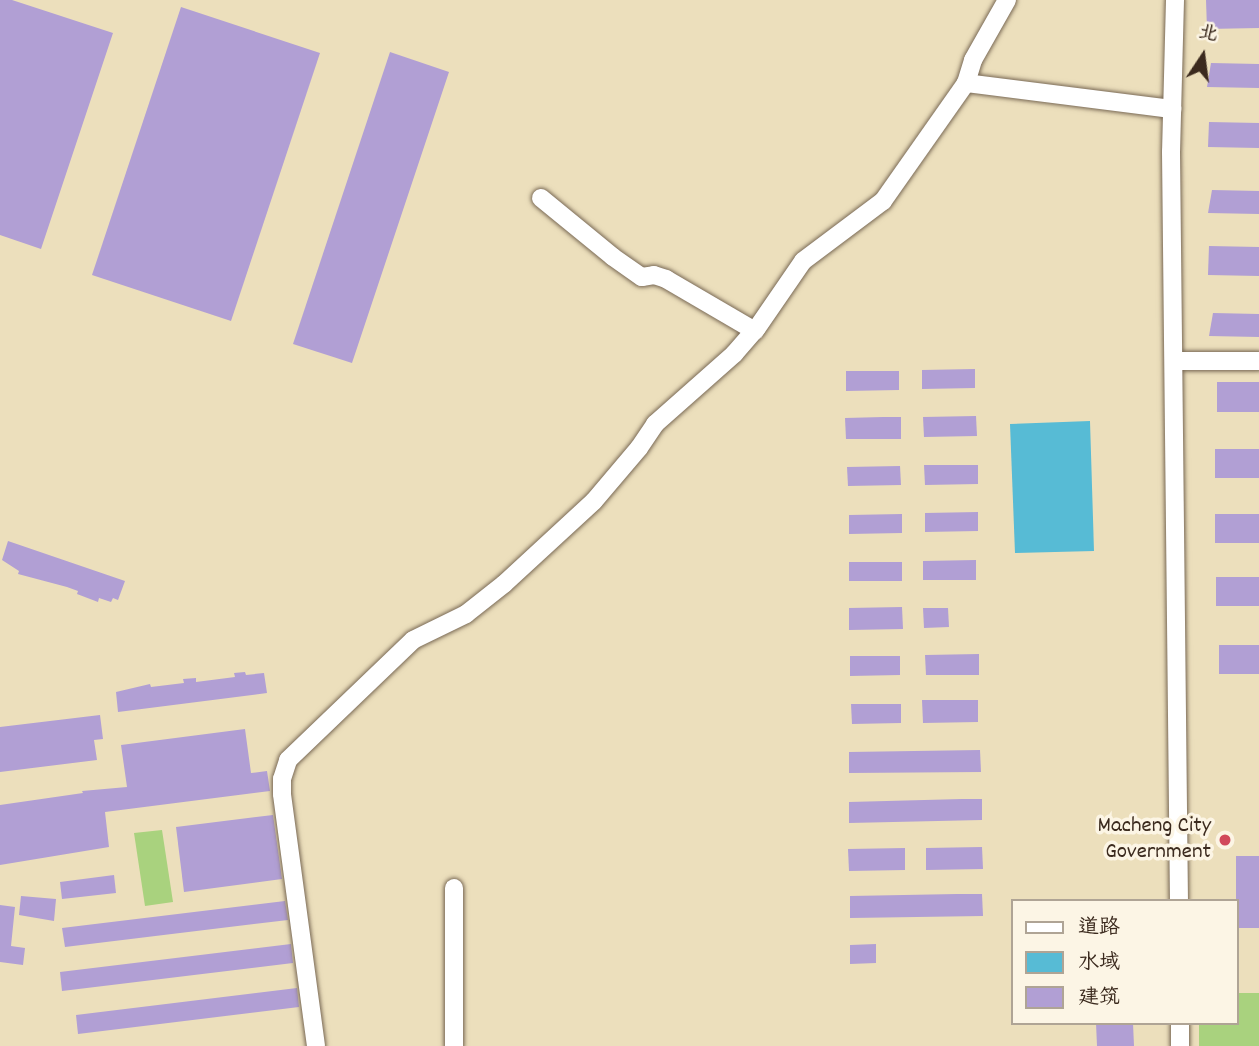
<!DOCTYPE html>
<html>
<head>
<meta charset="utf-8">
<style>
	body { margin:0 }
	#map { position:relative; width:1259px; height:1046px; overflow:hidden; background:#ecdfbc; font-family:Dekko,"LXGW WenKai TC",sans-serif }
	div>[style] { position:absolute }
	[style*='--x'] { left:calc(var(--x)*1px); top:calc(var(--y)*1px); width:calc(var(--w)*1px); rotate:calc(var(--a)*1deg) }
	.green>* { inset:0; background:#a9d27e }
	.water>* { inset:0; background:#57bbd5 }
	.building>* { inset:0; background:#b19fd4 }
	.roads { filter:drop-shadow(0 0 2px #796955) drop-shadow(0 0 2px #796955) }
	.street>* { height:18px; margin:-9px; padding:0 9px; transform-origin:9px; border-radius:9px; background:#fff }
	.dots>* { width:19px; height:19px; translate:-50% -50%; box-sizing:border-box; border:4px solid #fcf5e5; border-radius:50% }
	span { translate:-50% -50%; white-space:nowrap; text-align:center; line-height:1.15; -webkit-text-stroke:7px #fcf5e5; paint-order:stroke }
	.poi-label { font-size:23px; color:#3b2a1e }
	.right { translate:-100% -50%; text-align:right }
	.legend { position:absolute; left:1011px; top:899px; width:228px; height:126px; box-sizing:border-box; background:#fcf5e5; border:2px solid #afa495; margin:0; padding:9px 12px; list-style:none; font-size:21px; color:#3b2a1e }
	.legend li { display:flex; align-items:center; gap:14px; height:35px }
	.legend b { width:35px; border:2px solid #afa495 }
	.north { position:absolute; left:1168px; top:21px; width:70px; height:70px; -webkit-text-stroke:5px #fcf5e5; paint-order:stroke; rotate:13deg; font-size:19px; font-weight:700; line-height:28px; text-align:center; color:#3b2a1e }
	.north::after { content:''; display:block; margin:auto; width:24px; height:32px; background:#3b2a1e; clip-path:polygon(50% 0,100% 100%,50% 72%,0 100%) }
</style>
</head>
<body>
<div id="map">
	<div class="green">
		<div style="clip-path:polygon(162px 830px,173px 902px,145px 906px,134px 833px)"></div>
		<div style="clip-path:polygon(1236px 993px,1259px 993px,1259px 1046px,1199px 1046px,1199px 1023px,1236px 1023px)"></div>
	</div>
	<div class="water">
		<div style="clip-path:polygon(1090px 421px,1094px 551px,1015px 553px,1010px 424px)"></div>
	</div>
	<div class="building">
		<div style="clip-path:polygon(0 0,12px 0,113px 33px,41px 249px,0 235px)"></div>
		<div style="clip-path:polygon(1206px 0,1259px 0,1259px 28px,1207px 29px)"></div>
		<div style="clip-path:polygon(181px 7px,320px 53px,231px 321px,92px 275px)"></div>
		<div style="clip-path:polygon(390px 52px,449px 72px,352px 363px,293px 344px)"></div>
		<div style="clip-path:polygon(1211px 63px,1259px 64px,1259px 88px,1207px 87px)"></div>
		<div style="clip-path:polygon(1209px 122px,1259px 123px,1259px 148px,1208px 147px)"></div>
		<div style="clip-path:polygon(1212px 190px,1259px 191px,1259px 214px,1208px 213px)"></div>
		<div style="clip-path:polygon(1209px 246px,1259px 247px,1259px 276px,1208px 275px)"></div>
		<div style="clip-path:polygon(1213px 313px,1259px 314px,1259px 337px,1209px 336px)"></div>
		<div style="clip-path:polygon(975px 369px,975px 388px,922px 389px,922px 370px)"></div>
		<div style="clip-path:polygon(846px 371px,899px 371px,899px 390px,846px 391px)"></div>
		<div style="clip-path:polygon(1217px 382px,1259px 382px,1259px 412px,1217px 412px)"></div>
		<div style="clip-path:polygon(976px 416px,977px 436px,924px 437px,923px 417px)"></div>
		<div style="clip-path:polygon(883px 417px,901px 417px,901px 439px,846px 439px,845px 418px)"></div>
		<div style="clip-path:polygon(1215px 449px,1259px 449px,1259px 478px,1215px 478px)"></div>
		<div style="clip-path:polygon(924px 465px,978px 465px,978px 484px,925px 485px)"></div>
		<div style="clip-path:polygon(900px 466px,901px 485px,848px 486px,847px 467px)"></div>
		<div style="clip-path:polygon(978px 512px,978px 531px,925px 532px,925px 513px)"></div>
		<div style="clip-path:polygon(902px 514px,902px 533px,849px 534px,849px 515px)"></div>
		<div style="clip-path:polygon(1215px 514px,1259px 514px,1259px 543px,1215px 543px)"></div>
		<div style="clip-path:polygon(8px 541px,125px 581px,118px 600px,113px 598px,111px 602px,99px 598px,98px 602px,77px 594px,78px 591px,67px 587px,18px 574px,19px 571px,2px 560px)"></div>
		<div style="clip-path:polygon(976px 560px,976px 580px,923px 580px,923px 561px)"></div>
		<div style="clip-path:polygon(849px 562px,902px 562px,902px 581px,849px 581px)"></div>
		<div style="clip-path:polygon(1216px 577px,1259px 577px,1259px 606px,1216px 606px)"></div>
		<div style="clip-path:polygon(902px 607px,903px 629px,849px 630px,849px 608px)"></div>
		<div style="clip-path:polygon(923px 608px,948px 608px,949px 627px,924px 628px)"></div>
		<div style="clip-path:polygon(1219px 645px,1259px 645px,1259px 674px,1219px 674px)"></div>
		<div style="clip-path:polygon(979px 654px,979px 675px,926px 675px,925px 655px)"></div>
		<div style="clip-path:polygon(850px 656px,900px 656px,900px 675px,850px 676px)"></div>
		<div style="clip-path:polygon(245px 672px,246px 675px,264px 673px,267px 693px,118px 712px,116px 692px,150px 684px,151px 687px,184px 683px,183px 679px,196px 678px,196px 682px,235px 677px,234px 673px)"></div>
		<div style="clip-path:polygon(922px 700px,978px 700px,978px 722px,923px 723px)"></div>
		<div style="clip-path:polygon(851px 704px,901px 704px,901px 723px,852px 724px)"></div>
		<div style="clip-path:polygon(100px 715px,103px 739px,94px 740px,97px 760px,0 772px,0 727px)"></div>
		<div style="clip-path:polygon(245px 729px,251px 773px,267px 771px,270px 791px,105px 812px,109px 847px,0 865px,0 805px,83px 793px,82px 791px,127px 787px,121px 745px)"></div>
		<div style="clip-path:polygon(980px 750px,981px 772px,849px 773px,849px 752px)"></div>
		<div style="clip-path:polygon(962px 799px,982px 799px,982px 820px,849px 823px,849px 802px)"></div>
		<div style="clip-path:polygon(273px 815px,282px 879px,184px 892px,176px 827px)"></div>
		<div style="clip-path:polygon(982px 847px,983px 869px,926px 870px,926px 848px)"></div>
		<div style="clip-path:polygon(905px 848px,905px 870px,849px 871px,848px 849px)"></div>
		<div style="clip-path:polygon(1236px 856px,1259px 856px,1259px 928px,1236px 928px)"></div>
		<div style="clip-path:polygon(114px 875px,116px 893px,62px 899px,60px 882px)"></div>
		<div style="clip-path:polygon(957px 894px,982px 894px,983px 916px,850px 918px,850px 896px)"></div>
		<div style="clip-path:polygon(21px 896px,56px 899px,54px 921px,19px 915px)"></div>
		<div style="clip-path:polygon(285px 901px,288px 920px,65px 947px,62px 928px)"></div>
		<div style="clip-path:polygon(0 905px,15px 907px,11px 946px,25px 948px,23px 965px,0 962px)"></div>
		<div style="clip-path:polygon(291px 944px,293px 963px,62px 991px,60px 972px)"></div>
		<div style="clip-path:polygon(876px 944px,876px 963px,850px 964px,850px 945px)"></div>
		<div style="clip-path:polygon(297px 988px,299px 1007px,78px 1034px,76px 1015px)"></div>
		<div style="clip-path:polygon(1096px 1023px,1133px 1023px,1134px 1046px,1097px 1046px)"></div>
	</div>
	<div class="roads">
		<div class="street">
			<div style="--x:1175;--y:0;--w:152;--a:91.5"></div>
			<div style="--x:1171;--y:152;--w:749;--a:89.39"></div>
			<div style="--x:966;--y:83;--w:24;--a:-73"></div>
			<div style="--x:973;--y:60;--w:69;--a:-60.5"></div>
			<div style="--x:541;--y:198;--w:93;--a:39.3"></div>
			<div style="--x:613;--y:257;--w:35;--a:35"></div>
			<div style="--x:642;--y:277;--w:12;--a:-9"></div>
			<div style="--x:654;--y:275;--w:13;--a:18"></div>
			<div style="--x:666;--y:279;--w:103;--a:30.3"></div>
			<div style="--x:1174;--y:361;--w:85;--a:0"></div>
			<div style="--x:454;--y:888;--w:158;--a:90"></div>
			<div style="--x:1180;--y:1023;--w:23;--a:90"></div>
			<div style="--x:316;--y:1046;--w:254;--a:-97.7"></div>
			<div style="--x:282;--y:794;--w:15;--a:-90"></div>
			<div style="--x:282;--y:779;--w:20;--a:-72"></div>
			<div style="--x:288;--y:760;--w:173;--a:-43.8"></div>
			<div style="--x:413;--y:640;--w:59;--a:-26.1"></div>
			<div style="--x:466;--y:614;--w:48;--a:-38.3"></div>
			<div style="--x:504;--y:584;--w:122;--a:-42.7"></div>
			<div style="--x:594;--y:501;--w:70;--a:-49.7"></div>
			<div style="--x:639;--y:448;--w:29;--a:-56"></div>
			<div style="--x:655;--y:424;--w:106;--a:-41.5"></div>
			<div style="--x:734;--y:354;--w:35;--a:-49"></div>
			<div style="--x:757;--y:328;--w:81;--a:-55.5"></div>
			<div style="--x:803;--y:261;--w:100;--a:-36.9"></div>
			<div style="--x:883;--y:201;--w:144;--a:-54.9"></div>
			<div style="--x:966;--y:83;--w:208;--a:7.2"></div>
		</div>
	</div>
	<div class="dots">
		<div style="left:1225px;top:840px;background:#d1495b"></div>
	</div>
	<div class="poi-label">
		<span class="right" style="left:1211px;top:840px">Macheng City<br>Government</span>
	</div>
	<ul class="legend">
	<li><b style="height:9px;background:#fff"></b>道路</li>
	<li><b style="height:19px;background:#57bbd5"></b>水域</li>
	<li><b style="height:19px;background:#b19fd4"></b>建筑</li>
	</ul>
	<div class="north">北</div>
</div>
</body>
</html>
